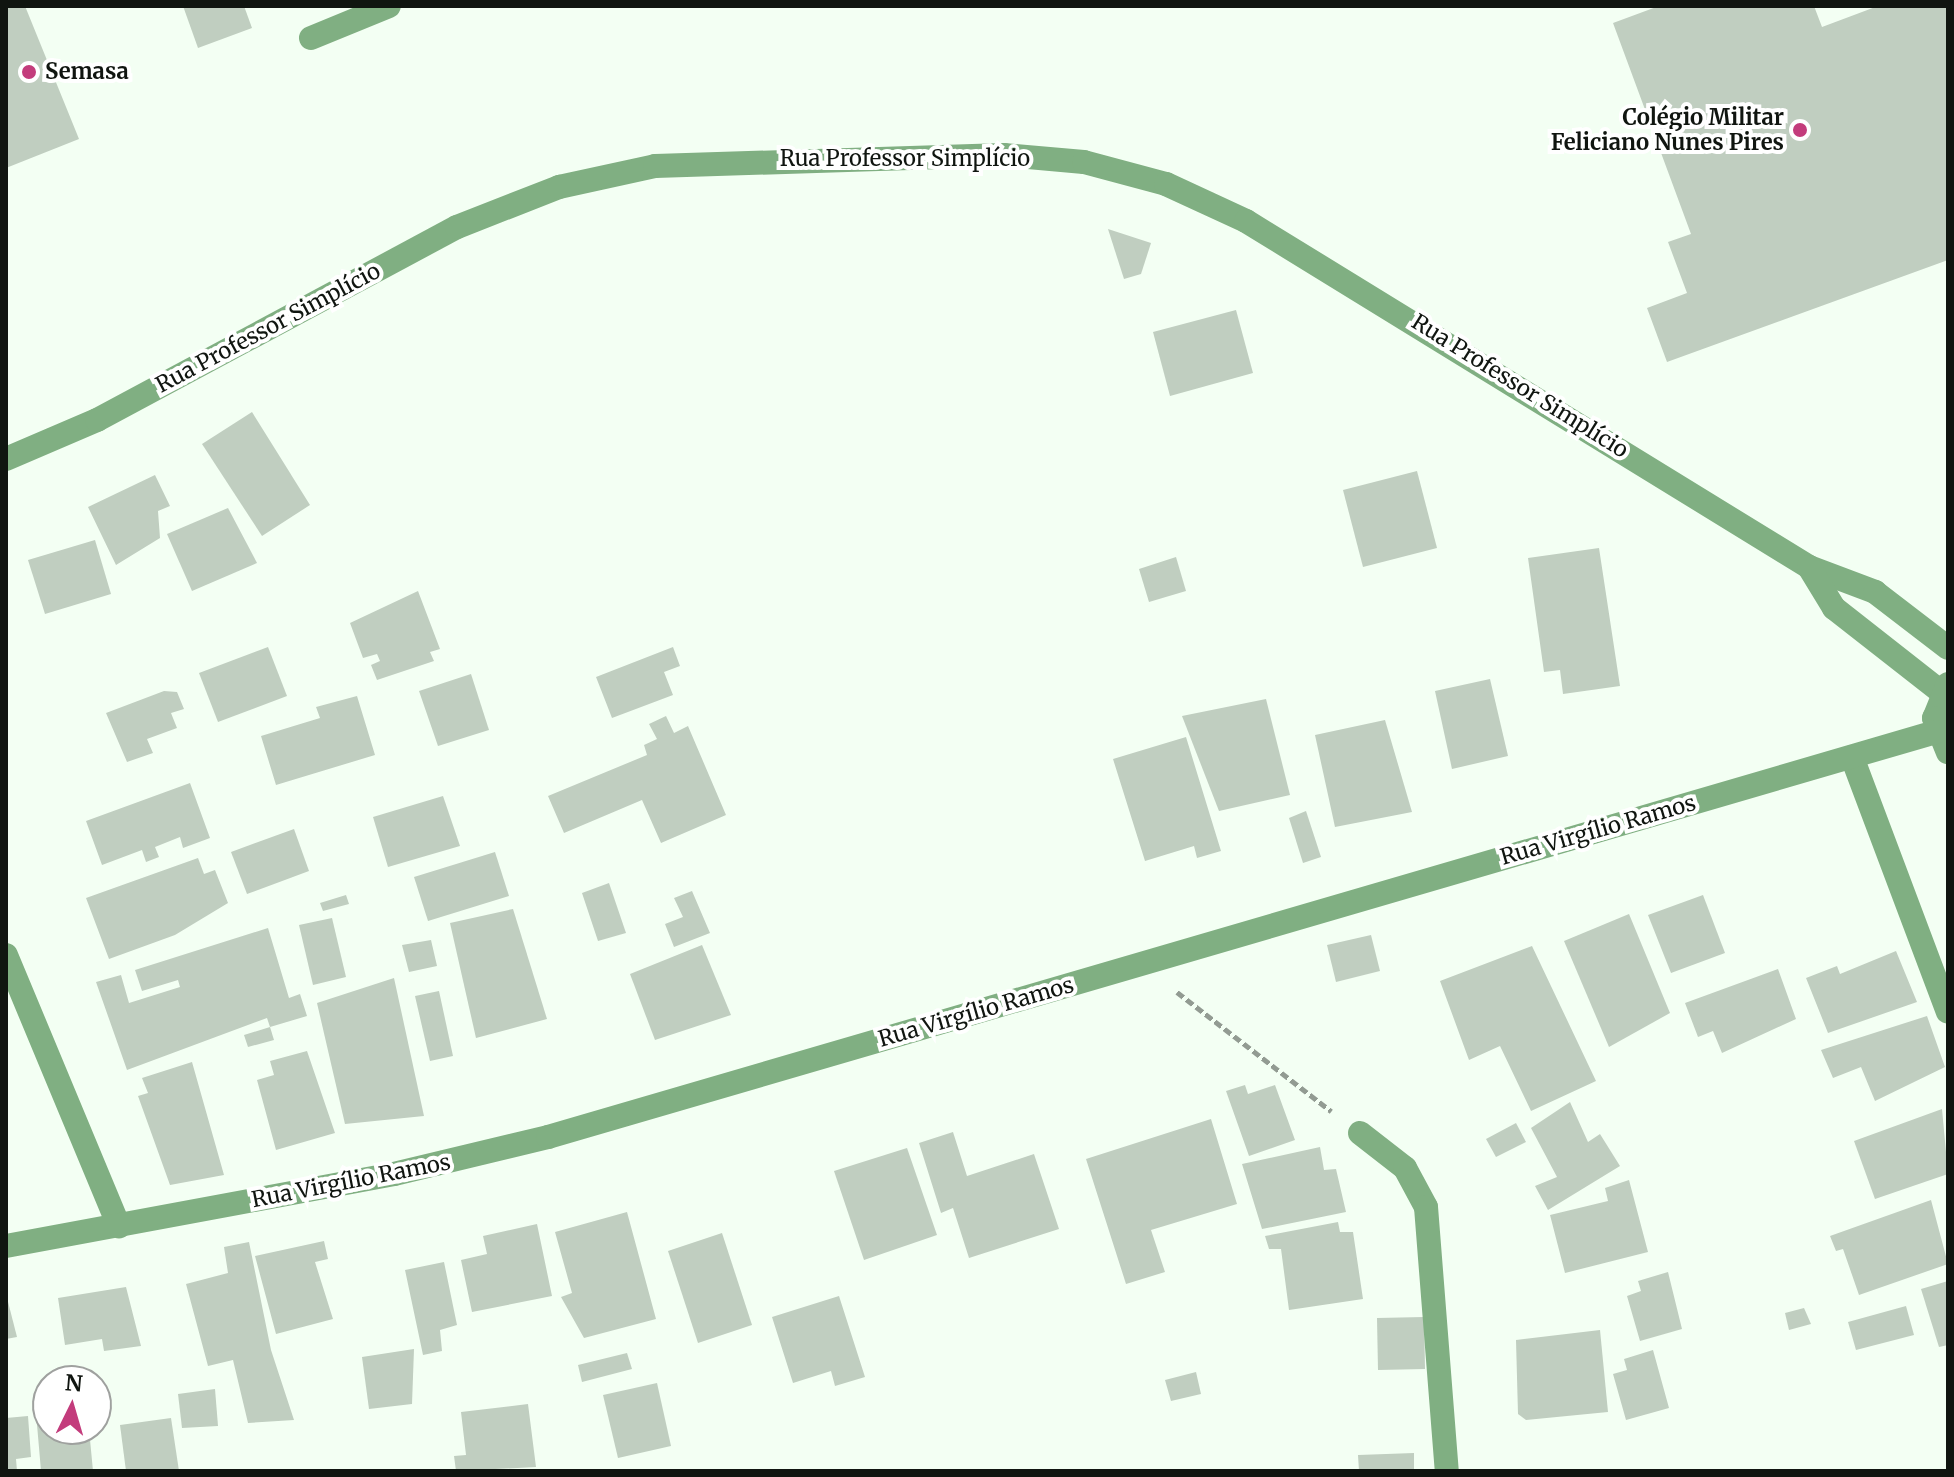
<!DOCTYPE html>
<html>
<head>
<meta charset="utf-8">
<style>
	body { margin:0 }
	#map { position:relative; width:1954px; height:1477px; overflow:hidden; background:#f3fff3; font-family:Merriweather,serif }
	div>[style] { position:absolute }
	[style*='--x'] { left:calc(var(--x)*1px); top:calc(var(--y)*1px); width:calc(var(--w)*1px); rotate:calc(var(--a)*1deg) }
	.building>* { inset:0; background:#c0cec0 }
	.path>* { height:5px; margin-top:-2.5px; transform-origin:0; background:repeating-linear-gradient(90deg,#929b92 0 8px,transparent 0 12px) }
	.minor>* { height:24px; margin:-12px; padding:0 12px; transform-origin:12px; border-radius:12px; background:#80af82 }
	.dots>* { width:22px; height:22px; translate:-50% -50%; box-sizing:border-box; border:4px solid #fff; border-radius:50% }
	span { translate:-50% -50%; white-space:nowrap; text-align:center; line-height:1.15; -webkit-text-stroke:8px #fff; paint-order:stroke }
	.poi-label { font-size:22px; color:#101510; font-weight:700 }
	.left { translate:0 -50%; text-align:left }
	.right { translate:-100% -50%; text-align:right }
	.street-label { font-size:22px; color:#101510 }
	.frame { position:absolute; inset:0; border:8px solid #101510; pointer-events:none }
	.north { position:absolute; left:32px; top:1365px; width:80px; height:80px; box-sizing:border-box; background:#fff; border:2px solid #9fa19f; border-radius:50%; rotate:5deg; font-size:22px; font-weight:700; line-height:32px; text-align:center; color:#101510 }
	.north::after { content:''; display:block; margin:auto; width:28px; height:36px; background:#c33c7c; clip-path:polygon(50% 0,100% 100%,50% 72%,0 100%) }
</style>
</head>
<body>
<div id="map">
	<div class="building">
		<div style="clip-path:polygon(6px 6px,25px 6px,79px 139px,6px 168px)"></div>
		<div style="clip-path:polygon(183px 6px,244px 6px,252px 28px,198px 48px)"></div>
		<div style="clip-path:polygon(1659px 6px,1814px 6px,1822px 27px,1878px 6px,1948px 6px,1948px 260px,1667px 362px,1647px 308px,1687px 293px,1668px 242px,1691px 234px,1613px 23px)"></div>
		<div style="clip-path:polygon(1108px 229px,1151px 243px,1141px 274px,1124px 279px)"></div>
		<div style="clip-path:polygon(1236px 310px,1253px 373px,1170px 396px,1153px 332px)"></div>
		<div style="clip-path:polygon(252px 412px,310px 505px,262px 536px,202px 444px)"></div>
		<div style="clip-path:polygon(1417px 471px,1437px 548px,1363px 567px,1343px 490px)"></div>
		<div style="clip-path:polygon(155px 475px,170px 506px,158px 511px,160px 538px,116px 565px,88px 507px)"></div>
		<div style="clip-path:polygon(228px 508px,257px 563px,192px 591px,167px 534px)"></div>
		<div style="clip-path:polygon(95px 540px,111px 594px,45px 614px,28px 560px)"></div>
		<div style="clip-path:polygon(1599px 548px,1620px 686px,1563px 694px,1560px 670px,1544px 672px,1528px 558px)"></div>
		<div style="clip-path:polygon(1176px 557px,1186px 591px,1149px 602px,1139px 569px)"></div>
		<div style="clip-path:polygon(418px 591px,440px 649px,430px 652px,434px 661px,377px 680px,371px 665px,380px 661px,377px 654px,363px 658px,350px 623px)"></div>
		<div style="clip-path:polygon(268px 647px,287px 696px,218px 722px,199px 673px)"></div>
		<div style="clip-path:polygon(673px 647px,680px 666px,664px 672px,673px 695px,612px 718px,596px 677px)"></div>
		<div style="clip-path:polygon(471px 674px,489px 730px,438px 746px,419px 691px)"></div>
		<div style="clip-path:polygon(1490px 679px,1508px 756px,1452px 769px,1435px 691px)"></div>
		<div style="clip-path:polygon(164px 691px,177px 692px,184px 709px,171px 713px,177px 728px,147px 739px,153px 753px,127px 762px,106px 713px)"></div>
		<div style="clip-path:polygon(357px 696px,375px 755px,276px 785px,261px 736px,320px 718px,316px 707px)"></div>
		<div style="clip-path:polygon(1266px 699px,1290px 795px,1219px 811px,1182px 716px)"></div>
		<div style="clip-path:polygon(666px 716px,674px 733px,688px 726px,726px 815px,661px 843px,642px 800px,564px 833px,548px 796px,647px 755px,644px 745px,657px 739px,649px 724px)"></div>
		<div style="clip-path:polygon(1385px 720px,1412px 812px,1335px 827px,1315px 735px)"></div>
		<div style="clip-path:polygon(1186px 737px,1221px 851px,1197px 858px,1194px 846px,1145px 861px,1113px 759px)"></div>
		<div style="clip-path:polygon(190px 783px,210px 838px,183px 848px,180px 837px,155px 847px,159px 857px,146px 862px,142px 850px,102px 865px,86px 821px)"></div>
		<div style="clip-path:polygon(443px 796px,460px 846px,388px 867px,373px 817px)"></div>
		<div style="clip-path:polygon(1306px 811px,1321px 857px,1303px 863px,1289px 818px)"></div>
		<div style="clip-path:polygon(294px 829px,309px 871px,247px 894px,231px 852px)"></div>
		<div style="clip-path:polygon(495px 852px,509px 896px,428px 921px,414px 877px)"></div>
		<div style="clip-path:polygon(198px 858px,204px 874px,215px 870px,228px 903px,175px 935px,109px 959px,86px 898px)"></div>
		<div style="clip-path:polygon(609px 883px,626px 933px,598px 941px,582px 893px)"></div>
		<div style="clip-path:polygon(692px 891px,710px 933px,674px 947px,665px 924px,683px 917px,674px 898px)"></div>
		<div style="clip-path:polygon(346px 895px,349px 904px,323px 911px,320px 903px)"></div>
		<div style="clip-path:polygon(1703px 895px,1725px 953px,1671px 973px,1648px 915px)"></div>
		<div style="clip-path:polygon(513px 909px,547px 1019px,476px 1038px,450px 923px)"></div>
		<div style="clip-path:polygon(1629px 914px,1670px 1013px,1609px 1047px,1564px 941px)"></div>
		<div style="clip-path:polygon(332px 918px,346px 977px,313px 985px,299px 925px)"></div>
		<div style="clip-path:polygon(268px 928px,289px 998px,300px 994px,307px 1016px,270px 1027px,267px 1018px,127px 1070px,96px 982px,121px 975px,129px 1003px,180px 987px,178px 980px,142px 991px,135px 970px)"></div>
		<div style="clip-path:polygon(1371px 935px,1380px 971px,1336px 982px,1327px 945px)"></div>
		<div style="clip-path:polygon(431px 940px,437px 966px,409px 972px,402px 945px)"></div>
		<div style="clip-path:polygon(702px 945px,731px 1015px,655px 1040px,630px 974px)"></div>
		<div style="clip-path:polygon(1532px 946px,1596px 1081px,1531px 1111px,1500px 1046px,1469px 1060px,1440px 981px)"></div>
		<div style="clip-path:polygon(1896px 951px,1917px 1002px,1828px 1033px,1806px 978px,1837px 966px,1840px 974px)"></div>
		<div style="clip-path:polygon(1778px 969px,1796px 1019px,1722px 1053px,1713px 1031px,1698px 1037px,1685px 1003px)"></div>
		<div style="clip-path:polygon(394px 978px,424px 1116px,345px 1124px,317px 1003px)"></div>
		<div style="clip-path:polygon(439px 991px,453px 1056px,430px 1061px,415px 996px)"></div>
		<div style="clip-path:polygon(1927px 1016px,1945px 1067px,1875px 1101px,1861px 1067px,1833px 1078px,1821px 1050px)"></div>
		<div style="clip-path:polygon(270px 1027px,274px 1040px,248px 1047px,244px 1035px)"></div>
		<div style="clip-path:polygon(307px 1051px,335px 1133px,276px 1150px,257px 1080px,274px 1075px,270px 1061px)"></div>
		<div style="clip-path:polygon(192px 1062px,224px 1175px,170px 1185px,138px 1096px,148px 1093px,142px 1078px)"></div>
		<div style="clip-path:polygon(1245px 1085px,1248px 1094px,1275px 1085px,1295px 1140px,1249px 1156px,1226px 1091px)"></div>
		<div style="clip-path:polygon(1570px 1102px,1588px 1142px,1600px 1134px,1620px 1166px,1548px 1210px,1535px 1186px,1557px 1177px,1531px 1128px)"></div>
		<div style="clip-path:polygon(1942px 1109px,1948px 1174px,1875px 1199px,1854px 1141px)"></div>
		<div style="clip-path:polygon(1211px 1119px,1237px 1204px,1151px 1230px,1165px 1272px,1126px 1284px,1086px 1159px)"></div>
		<div style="clip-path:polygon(1516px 1123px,1526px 1142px,1496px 1157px,1486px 1139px)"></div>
		<div style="clip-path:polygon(953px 1132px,967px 1176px,1034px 1154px,1059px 1229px,969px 1258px,953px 1208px,941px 1213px,919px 1143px)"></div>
		<div style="clip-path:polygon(1320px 1147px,1324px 1170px,1336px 1169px,1346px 1212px,1262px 1229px,1242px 1164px)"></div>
		<div style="clip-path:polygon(907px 1148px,937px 1235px,864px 1260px,834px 1171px)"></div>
		<div style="clip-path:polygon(1629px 1180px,1648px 1252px,1565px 1273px,1550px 1215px,1608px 1201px,1605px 1188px)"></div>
		<div style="clip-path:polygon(1931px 1200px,1948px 1264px,1859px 1295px,1843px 1249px,1836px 1251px,1830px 1236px)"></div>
		<div style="clip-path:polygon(627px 1212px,656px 1319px,584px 1338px,561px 1297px,572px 1293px,555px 1232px)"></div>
		<div style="clip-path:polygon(1338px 1222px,1340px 1232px,1353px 1232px,1363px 1299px,1289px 1310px,1281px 1249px,1269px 1249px,1265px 1236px)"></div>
		<div style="clip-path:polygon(537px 1224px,552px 1296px,472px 1312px,461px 1260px,487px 1254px,483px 1236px)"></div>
		<div style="clip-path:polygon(722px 1233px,752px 1325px,698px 1343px,668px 1251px)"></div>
		<div style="clip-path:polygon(324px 1241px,328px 1259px,315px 1262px,333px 1319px,276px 1334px,255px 1256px)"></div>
		<div style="clip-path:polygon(249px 1242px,271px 1350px,294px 1420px,248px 1423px,233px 1360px,208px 1366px,186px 1284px,228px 1273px,224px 1247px)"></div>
		<div style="clip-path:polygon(444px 1262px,457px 1325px,440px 1330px,442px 1351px,423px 1355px,405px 1270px)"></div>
		<div style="clip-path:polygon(1668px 1272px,1682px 1329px,1640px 1341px,1627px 1296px,1641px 1291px,1638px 1281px)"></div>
		<div style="clip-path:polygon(1948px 1281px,1948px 1345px,1939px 1347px,1921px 1289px)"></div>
		<div style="clip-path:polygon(126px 1287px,141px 1346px,104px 1351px,102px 1339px,65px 1345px,58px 1298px)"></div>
		<div style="clip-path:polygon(6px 1294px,17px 1337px,6px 1339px)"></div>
		<div style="clip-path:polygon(839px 1296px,865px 1377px,835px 1386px,831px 1371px,793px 1383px,772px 1317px)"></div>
		<div style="clip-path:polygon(1906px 1306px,1914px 1335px,1856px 1350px,1848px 1322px)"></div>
		<div style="clip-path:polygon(1804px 1308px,1811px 1324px,1789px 1330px,1785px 1313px)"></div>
		<div style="clip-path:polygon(1424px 1317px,1425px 1369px,1378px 1370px,1377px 1318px)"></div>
		<div style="clip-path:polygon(1600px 1330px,1608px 1412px,1526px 1420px,1518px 1414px,1516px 1340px)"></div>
		<div style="clip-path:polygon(414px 1349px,412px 1404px,369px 1409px,362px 1357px)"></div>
		<div style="clip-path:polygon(1653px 1350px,1669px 1408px,1626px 1420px,1613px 1374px,1627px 1370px,1624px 1359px)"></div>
		<div style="clip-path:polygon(627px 1353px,632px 1369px,582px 1382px,578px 1365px)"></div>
		<div style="clip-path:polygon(1196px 1372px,1201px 1394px,1171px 1401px,1165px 1380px)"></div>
		<div style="clip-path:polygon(657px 1383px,671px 1446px,618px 1458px,603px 1395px)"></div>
		<div style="clip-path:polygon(215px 1389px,218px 1426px,182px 1428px,178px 1394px)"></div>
		<div style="clip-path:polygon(528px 1404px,536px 1467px,456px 1471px,454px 1456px,466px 1455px,461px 1412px)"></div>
		<div style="clip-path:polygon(48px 1412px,48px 1429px,89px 1429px,93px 1471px,41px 1471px,36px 1413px)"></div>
		<div style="clip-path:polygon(28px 1416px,31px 1457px,16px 1459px,17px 1471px,6px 1471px,6px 1418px)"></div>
		<div style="clip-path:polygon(171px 1418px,179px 1471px,126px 1471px,120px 1425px)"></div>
		<div style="clip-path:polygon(1414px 1453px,1414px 1471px,1359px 1471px,1358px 1455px)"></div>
	</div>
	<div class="path">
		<div style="--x:1177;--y:992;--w:195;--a:37.7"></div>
	</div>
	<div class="minor">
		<div style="--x:311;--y:38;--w:84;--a:-22.3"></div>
		<div style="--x:6;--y:459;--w:99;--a:-23.2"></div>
		<div style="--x:97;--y:420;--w:408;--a:-28.2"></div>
		<div style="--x:457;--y:227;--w:110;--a:-21.4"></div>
		<div style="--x:559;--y:187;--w:98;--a:-12.3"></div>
		<div style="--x:655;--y:166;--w:349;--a:-1.8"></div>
		<div style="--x:1004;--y:155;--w:80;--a:5"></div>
		<div style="--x:1084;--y:162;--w:85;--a:15"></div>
		<div style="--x:1166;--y:184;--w:88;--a:24.8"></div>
		<div style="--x:1246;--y:221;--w:661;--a:31.57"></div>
		<div style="--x:1809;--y:567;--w:71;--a:20.7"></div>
		<div style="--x:1875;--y:592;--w:92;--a:37.5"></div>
		<div style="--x:1809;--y:567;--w:48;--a:58.6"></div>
		<div style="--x:1834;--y:608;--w:136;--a:38.1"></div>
		<div style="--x:1948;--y:684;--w:37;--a:112"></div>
		<div style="--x:1934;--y:718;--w:37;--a:68"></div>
		<div style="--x:1852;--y:757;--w:272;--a:69.4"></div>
		<div style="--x:6;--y:955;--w:294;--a:67.4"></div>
		<div style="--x:1360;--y:1133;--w:57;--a:37.9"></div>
		<div style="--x:1405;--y:1168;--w:44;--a:61.7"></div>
		<div style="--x:1426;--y:1207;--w:265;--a:85.5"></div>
		<div style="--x:6;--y:1246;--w:395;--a:-10.5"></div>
		<div style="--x:394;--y:1174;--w:158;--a:-13.5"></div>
		<div style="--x:548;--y:1137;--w:1446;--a:-16.27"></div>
	</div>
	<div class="dots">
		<div style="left:29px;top:72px;background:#c33c7c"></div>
		<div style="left:1800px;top:130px;background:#c33c7c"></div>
	</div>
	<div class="poi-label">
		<span class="left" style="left:45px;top:72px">Semasa</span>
		<span class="right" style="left:1784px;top:130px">Colégio Militar<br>Feliciano Nunes Pires</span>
	</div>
	<div class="street-label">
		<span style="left:905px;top:159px">Rua Professor Simplício</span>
		<span style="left:268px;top:328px;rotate:-28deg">Rua Professor Simplício</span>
		<span style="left:1520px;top:386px;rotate:32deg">Rua Professor Simplício</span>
		<span style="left:1598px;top:830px;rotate:-16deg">Rua Virgílio Ramos</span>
		<span style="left:976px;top:1012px;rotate:-16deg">Rua Virgílio Ramos</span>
		<span style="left:351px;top:1181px;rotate:-11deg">Rua Virgílio Ramos</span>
	</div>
	<div class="frame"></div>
	<div class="north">N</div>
</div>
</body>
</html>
